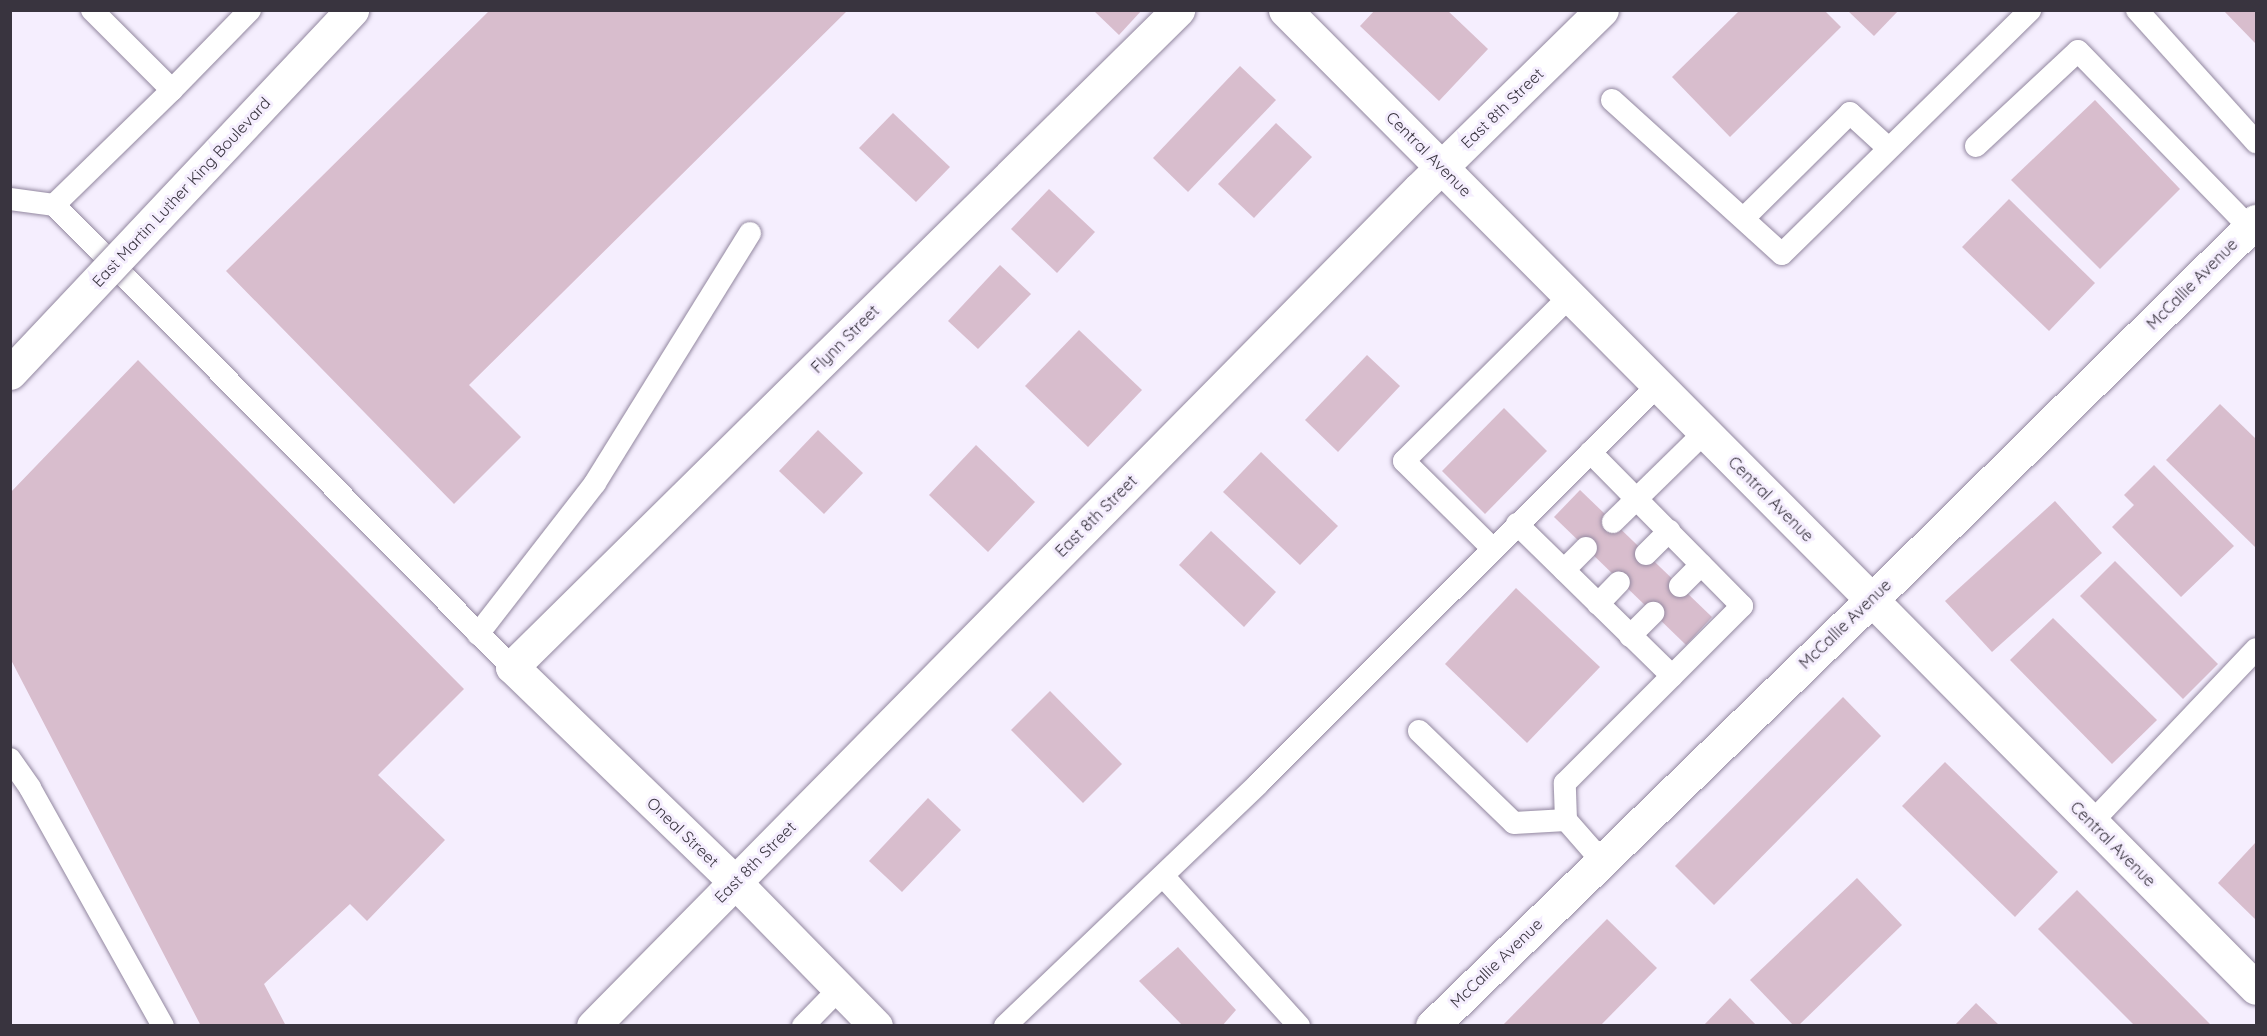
<!DOCTYPE html>
<html>
<head>
<meta charset="utf-8">
<style>
	body { margin:0 }
	#map { position:relative; width:2267px; height:1036px; overflow:hidden; background:#f5eefe; font-family:Quicksand,sans-serif }
	div>[style] { position:absolute }
	[style*='--x'] { left:calc(var(--x)*1px); top:calc(var(--y)*1px); width:calc(var(--w)*1px); rotate:calc(var(--a)*1deg) }
	.building>* { inset:0; background:#d8bdcd }
	.roads { filter:drop-shadow(0 0 2px #92879f) drop-shadow(0 0 2px #92879f) }
	.service>* { height:22px; margin:-11px; padding:0 11px; transform-origin:11px; border-radius:11px; background:#fff }
	.minor>* { height:33px; margin:-16.5px; padding:0 16.5px; transform-origin:16.5px; border-radius:16.5px; background:#fff }
	.tertiary>* { height:33px; margin:-16.5px; padding:0 16.5px; transform-origin:16.5px; border-radius:16.5px; background:#fff }
	.secondary>* { height:33px; margin:-16.5px; padding:0 16.5px; transform-origin:16.5px; border-radius:16.5px; background:#fff }
	.bridges { filter:drop-shadow(0 0 2px #92879f) drop-shadow(0 0 2px #92879f) }
	.primary-bridge>* { height:33px; margin:-16.5px; padding:0 16.5px; transform-origin:16.5px; border-radius:16.5px; background:#fff }
	span { translate:-50% -50%; white-space:nowrap; text-align:center; line-height:1.15; -webkit-text-stroke:6px #f5eefe; paint-order:stroke }
	.street-label { font-size:16px; color:#39343f }
	.frame { position:absolute; inset:0; border:12px solid #39343f; pointer-events:none }
</style>
</head>
<body>
<div id="map">
	<div class="building">
		<div style="clip-path:polygon(490px 10px,848px 10px,469px 385px,521px 437px,454px 504px,226px 271px)"></div>
		<div style="clip-path:polygon(1093px 10px,1142px 10px,1119px 35px)"></div>
		<div style="clip-path:polygon(1375px 10px,1447px 10px,1488px 49px,1439px 101px,1360px 26px)"></div>
		<div style="clip-path:polygon(1740px 10px,1824px 10px,1841px 27px,1730px 137px,1672px 77px)"></div>
		<div style="clip-path:polygon(1847px 10px,1899px 10px,1874px 36px)"></div>
		<div style="clip-path:polygon(2223px 10px,2256px 10px,2256px 44px)"></div>
		<div style="clip-path:polygon(1240px 66px,1276px 100px,1188px 192px,1153px 158px)"></div>
		<div style="clip-path:polygon(2095px 100px,2180px 189px,2100px 269px,2011px 180px)"></div>
		<div style="clip-path:polygon(893px 113px,950px 167px,916px 202px,859px 148px)"></div>
		<div style="clip-path:polygon(1276px 123px,1312px 157px,1254px 218px,1218px 184px)"></div>
		<div style="clip-path:polygon(1049px 189px,1095px 232px,1057px 273px,1011px 229px)"></div>
		<div style="clip-path:polygon(2009px 199px,2095px 283px,2049px 331px,1962px 247px)"></div>
		<div style="clip-path:polygon(1000px 265px,1031px 294px,978px 349px,948px 321px)"></div>
		<div style="clip-path:polygon(1079px 330px,1142px 390px,1088px 447px,1025px 386px)"></div>
		<div style="clip-path:polygon(1367px 355px,1400px 386px,1338px 452px,1305px 420px)"></div>
		<div style="clip-path:polygon(138px 360px,464px 689px,378px 775px,445px 840px,367px 921px,350px 904px,264px 984px,286px 1026px,201px 1026px,10px 658px,10px 493px)"></div>
		<div style="clip-path:polygon(2220px 404px,2256px 439px,2256px 548px,2166px 460px)"></div>
		<div style="clip-path:polygon(1504px 408px,1547px 451px,1485px 514px,1442px 471px)"></div>
		<div style="clip-path:polygon(818px 430px,863px 473px,824px 514px,779px 471px)"></div>
		<div style="clip-path:polygon(976px 445px,1035px 502px,988px 552px,929px 495px)"></div>
		<div style="clip-path:polygon(1261px 452px,1338px 526px,1300px 565px,1223px 492px)"></div>
		<div style="clip-path:polygon(2154px 465px,2234px 546px,2181px 597px,2112px 527px,2134px 505px,2124px 495px)"></div>
		<div style="clip-path:polygon(1580px 490px,1712px 617px,1686px 645px,1554px 517px)"></div>
		<div style="clip-path:polygon(2055px 501px,2102px 553px,1992px 652px,1945px 601px)"></div>
		<div style="clip-path:polygon(1211px 531px,1276px 592px,1244px 627px,1179px 565px)"></div>
		<div style="clip-path:polygon(2115px 561px,2218px 664px,2183px 699px,2080px 596px)"></div>
		<div style="clip-path:polygon(1516px 588px,1600px 667px,1527px 743px,1445px 664px)"></div>
		<div style="clip-path:polygon(2053px 618px,2157px 720px,2112px 764px,2010px 660px)"></div>
		<div style="clip-path:polygon(1050px 691px,1122px 764px,1083px 803px,1011px 730px)"></div>
		<div style="clip-path:polygon(1843px 697px,1881px 736px,1714px 905px,1675px 866px)"></div>
		<div style="clip-path:polygon(1945px 762px,2058px 872px,2015px 917px,1902px 806px)"></div>
		<div style="clip-path:polygon(928px 798px,961px 830px,902px 892px,869px 861px)"></div>
		<div style="clip-path:polygon(2256px 842px,2256px 920px,2218px 883px)"></div>
		<div style="clip-path:polygon(1857px 878px,1902px 925px,1798px 1026px,1794px 1026px,1750px 980px)"></div>
		<div style="clip-path:polygon(2077px 890px,2212px 1026px,2135px 1026px,2038px 929px)"></div>
		<div style="clip-path:polygon(1607px 919px,1657px 968px,1600px 1026px,1502px 1026px)"></div>
		<div style="clip-path:polygon(1178px 947px,1236px 1010px,1222px 1026px,1183px 1026px,1139px 981px)"></div>
		<div style="clip-path:polygon(1730px 998px,1757px 1026px,1703px 1026px)"></div>
		<div style="clip-path:polygon(1976px 1003px,2000px 1026px,1954px 1026px)"></div>
	</div>
	<div class="roads">
		<div class="service">
			<div style="--x:92;--y:10;--w:113;--a:45"></div>
			<div style="--x:250;--y:10;--w:112;--a:134.3"></div>
			<div style="--x:172;--y:90;--w:165;--a:135.7"></div>
			<div style="--x:54;--y:205;--w:651;--a:45.25"></div>
			<div style="--x:2137;--y:10;--w:178;--a:48"></div>
			<div style="--x:1612;--y:100;--w:229;--a:42.2"></div>
			<div style="--x:1782;--y:254;--w:348;--a:-44.5"></div>
			<div style="--x:1976;--y:146;--w:139;--a:-43"></div>
			<div style="--x:2078;--y:51;--w:247;--a:45.8"></div>
			<div style="--x:10;--y:199;--w:44;--a:7.8"></div>
			<div style="--x:1744;--y:218;--w:149;--a:-44.7"></div>
			<div style="--x:1850;--y:113;--w:52;--a:42.6"></div>
			<div style="--x:1613;--y:522;--w:129;--a:-44.4"></div>
			<div style="--x:1517;--y:524;--w:217;--a:44.4"></div>
			<div style="--x:1672;--y:676;--w:99;--a:-45"></div>
			<div style="--x:1742;--y:606;--w:216;--a:-134.6"></div>
			<div style="--x:1493;--y:549;--w:125;--a:-135.3"></div>
			<div style="--x:1404;--y:461;--w:234;--a:-44.8"></div>
			<div style="--x:1646;--y:554;--w:33;--a:-45"></div>
			<div style="--x:1564;--y:570;--w:31;--a:-45"></div>
			<div style="--x:1680;--y:586;--w:30;--a:-45"></div>
			<div style="--x:1598;--y:604;--w:30;--a:-46"></div>
			<div style="--x:478;--y:634;--w:191;--a:-52.2"></div>
			<div style="--x:595;--y:483;--w:294;--a:-58.2"></div>
			<div style="--x:1630;--y:636;--w:33;--a:-45"></div>
			<div style="--x:1419;--y:731;--w:132;--a:44.1"></div>
			<div style="--x:1514;--y:823;--w:52;--a:-3.3"></div>
			<div style="--x:10;--y:759;--w:35;--a:55"></div>
			<div style="--x:30;--y:788;--w:273;--a:60.8"></div>
			<div style="--x:2092;--y:822;--w:238;--a:-46.5"></div>
			<div style="--x:1601;--y:860;--w:53;--a:-131.2"></div>
			<div style="--x:1566;--y:820;--w:37;--a:-92"></div>
			<div style="--x:1565;--y:783;--w:151;--a:-45"></div>
			<div style="--x:1164;--y:877;--w:201;--a:47.8"></div>
			<div style="--x:803;--y:1026;--w:52;--a:-45.8"></div>
			<div style="--x:1005;--y:1026;--w:350;--a:-43.7"></div>
			<div style="--x:1258;--y:784;--w:565;--a:-44.93"></div>
		</div>
		<div class="minor">
			<div style="--x:593;--y:1026;--w:1176;--a:-45.38"></div>
			<div style="--x:1419;--y:189;--w:256;--a:-44.4"></div>
			<div style="--x:876;--y:1026;--w:202;--a:-134.4"></div>
			<div style="--x:735;--y:882;--w:310;--a:-136"></div>
			<div style="--x:512;--y:667;--w:936;--a:-44.61"></div>
		</div>
		<div class="tertiary">
			<div style="--x:1871;--y:599;--w:547;--a:45.3"></div>
		</div>
		<div class="secondary">
			<div style="--x:1285;--y:10;--w:831;--a:45.15"></div>
			<div style="--x:1432;--y:1026;--w:649;--a:-44.13"></div>
			<div style="--x:1898;--y:574;--w:503;--a:-44.6"></div>
		</div>
	</div>
	<div class="bridges">
		<div class="primary-bridge">
			<div style="--x:10;--y:373;--w:499;--a:-46.7"></div>
		</div>
	</div>
	<div class="street-label">
		<span style="left:1502px;top:108px;rotate:-44deg">East 8th Street</span>
		<span style="left:1429px;top:154px;rotate:45deg">Central Avenue</span>
		<span style="left:181px;top:192px;rotate:-47deg">East Martin Luther King Boulevard</span>
		<span style="left:2192px;top:284px;rotate:-45deg">McCallie Avenue</span>
		<span style="left:845px;top:339px;rotate:-45deg">Flynn Street</span>
		<span style="left:1771px;top:499px;rotate:45deg">Central Avenue</span>
		<span style="left:1096px;top:516px;rotate:-45deg">East 8th Street</span>
		<span style="left:1845px;top:624px;rotate:-44deg">McCallie Avenue</span>
		<span style="left:683px;top:832px;rotate:44deg">Oneal Street</span>
		<span style="left:2113px;top:844px;rotate:45deg">Central Avenue</span>
		<span style="left:755px;top:862px;rotate:-45deg">East 8th Street</span>
		<span style="left:1496px;top:963px;rotate:-44deg">McCallie Avenue</span>
	</div>
	<div class="frame"></div>
</div>
</body>
</html>
